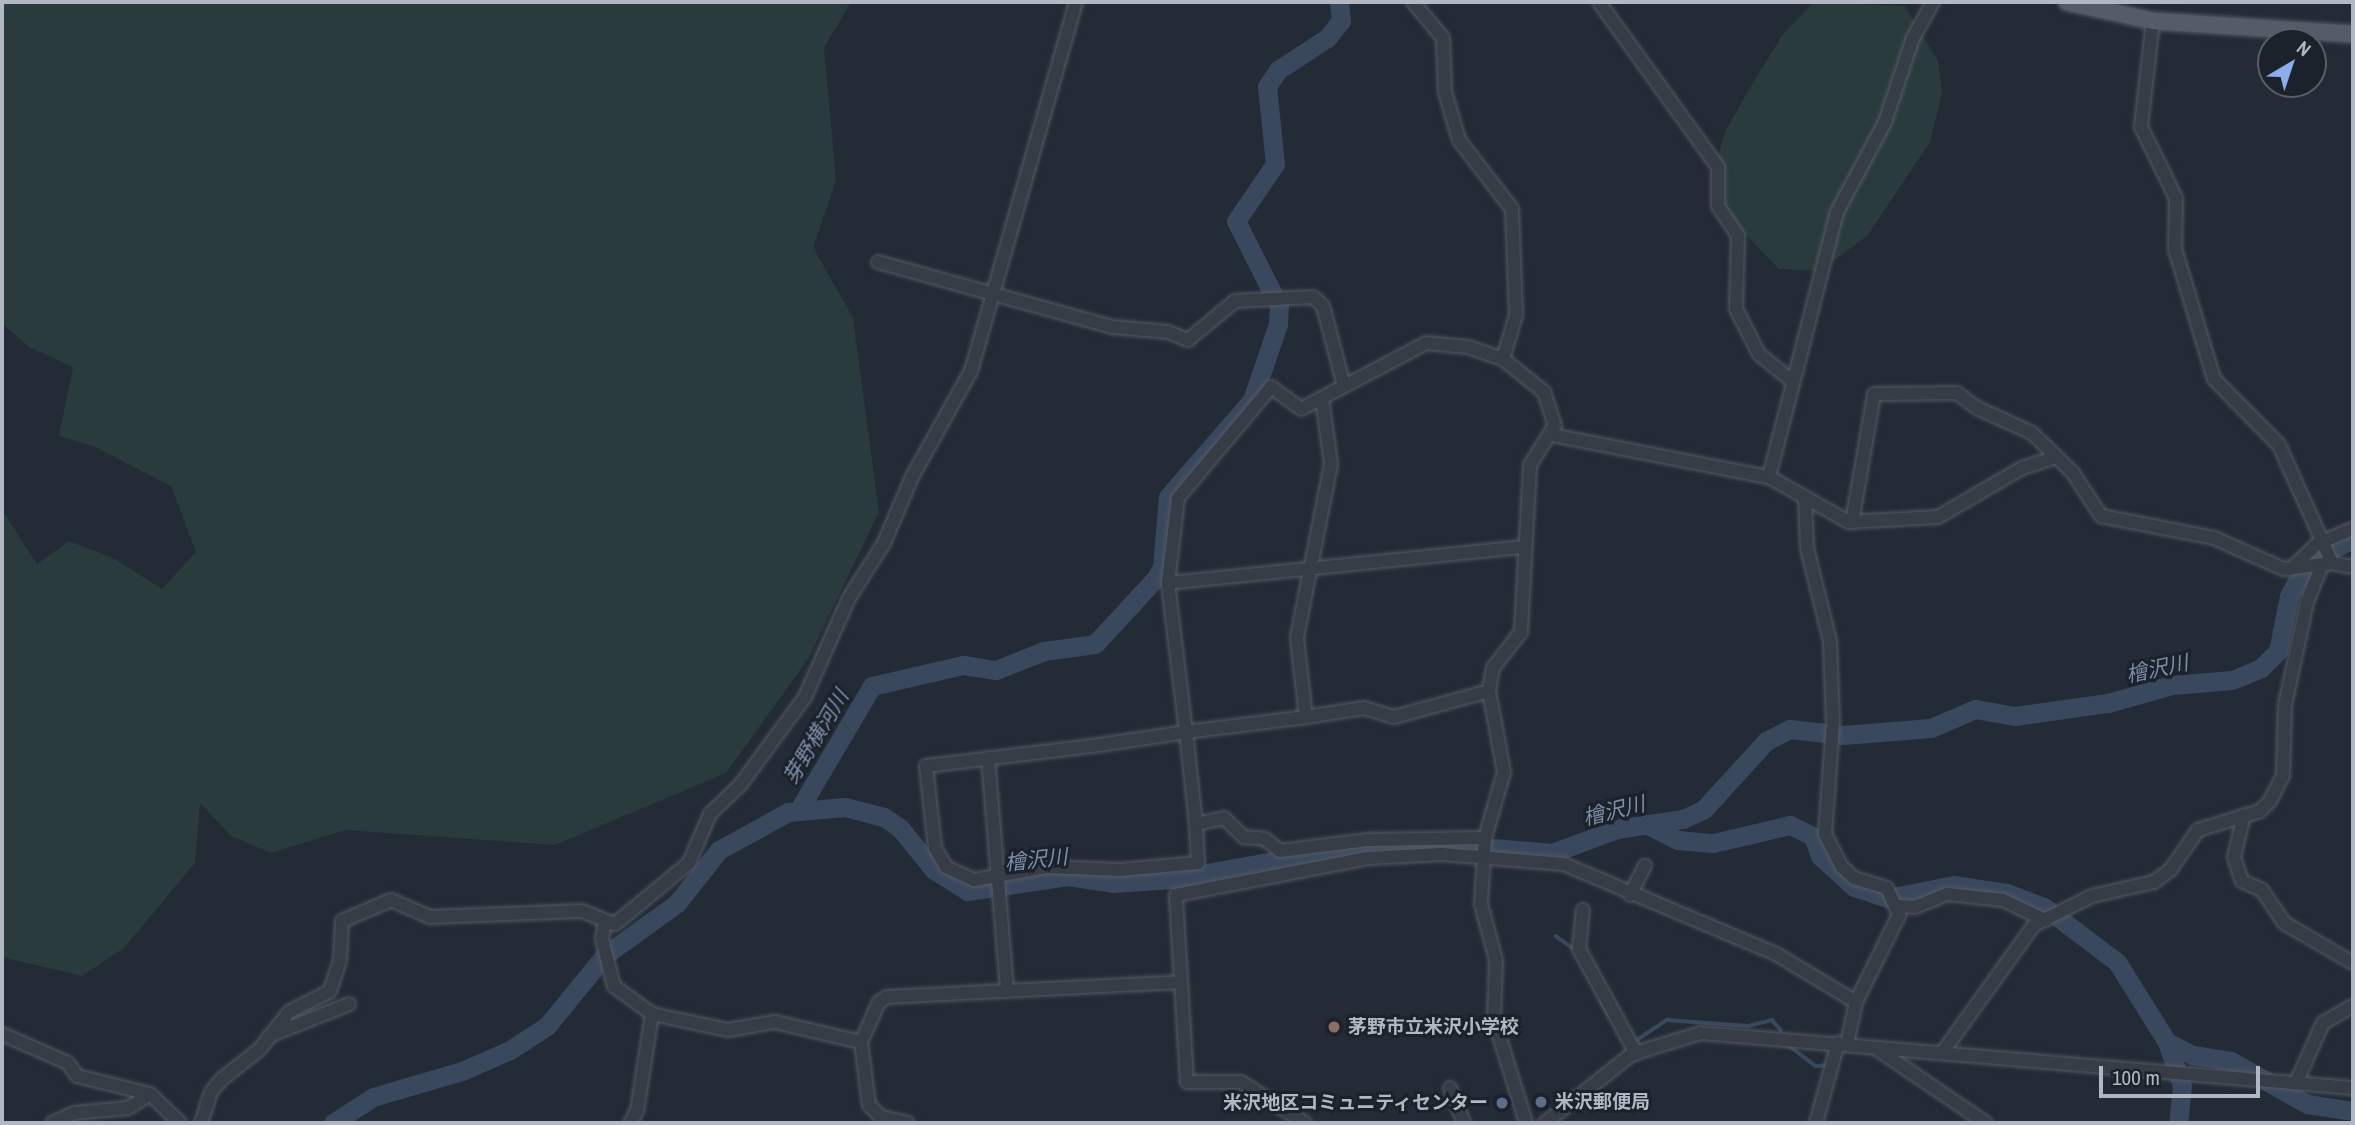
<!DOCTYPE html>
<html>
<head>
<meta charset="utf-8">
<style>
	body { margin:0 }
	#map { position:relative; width:2355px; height:1125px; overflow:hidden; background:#232b36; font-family:"Archivo Narrow","Noto Sans JP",sans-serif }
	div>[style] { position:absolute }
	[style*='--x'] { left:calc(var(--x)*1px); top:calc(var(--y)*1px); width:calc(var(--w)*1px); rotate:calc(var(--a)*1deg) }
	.green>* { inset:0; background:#293b3c }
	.stream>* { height:3.5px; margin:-1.75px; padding:0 1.75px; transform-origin:1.75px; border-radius:1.75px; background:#3a485e }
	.river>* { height:19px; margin:-9.5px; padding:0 9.5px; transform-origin:9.5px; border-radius:9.5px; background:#3a485e }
	.roads { filter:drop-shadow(0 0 2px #545a65) drop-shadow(0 0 2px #545a65) }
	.minor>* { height:12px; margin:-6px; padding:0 6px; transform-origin:6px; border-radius:6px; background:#363d47 }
	.major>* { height:16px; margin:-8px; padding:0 8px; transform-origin:8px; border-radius:8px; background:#555c67 }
	.dots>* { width:19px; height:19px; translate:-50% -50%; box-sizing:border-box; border:4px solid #1c222c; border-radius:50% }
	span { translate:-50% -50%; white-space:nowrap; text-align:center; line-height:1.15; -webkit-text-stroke:6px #1c222c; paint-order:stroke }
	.poi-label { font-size:19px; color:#b1b7c3; font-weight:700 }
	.left { translate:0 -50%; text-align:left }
	.right { translate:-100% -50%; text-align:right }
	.water-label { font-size:21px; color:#7c8ea9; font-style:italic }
	.frame { position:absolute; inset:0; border:4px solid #b1b7c3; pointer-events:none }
	.north { position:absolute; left:2257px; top:28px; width:70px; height:70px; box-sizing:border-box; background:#1c222c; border:2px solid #585e68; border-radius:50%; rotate:39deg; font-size:19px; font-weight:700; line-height:28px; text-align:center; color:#b1b7c3 }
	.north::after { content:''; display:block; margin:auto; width:24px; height:32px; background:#8daeec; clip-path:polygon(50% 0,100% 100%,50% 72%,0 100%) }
	.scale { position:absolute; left:2099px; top:1066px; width:161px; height:32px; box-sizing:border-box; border:4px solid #b1b7c3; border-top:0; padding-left:9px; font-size:21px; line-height:24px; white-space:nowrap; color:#b1b7c3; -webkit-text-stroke:5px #1c222c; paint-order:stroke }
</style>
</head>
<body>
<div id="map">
	<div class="green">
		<div style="clip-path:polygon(2px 2px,851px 2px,824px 48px,836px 181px,813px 247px,853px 318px,879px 512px,808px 659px,726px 773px,555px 845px,345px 830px,271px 853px,231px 836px,200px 803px,195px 863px,124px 948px,82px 976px,2px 957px,2px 510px,37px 564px,69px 541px,115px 559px,162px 589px,196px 552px,171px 486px,93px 446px,59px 436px,73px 367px,29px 347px,2px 323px)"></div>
		<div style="clip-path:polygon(1814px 2px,1905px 6px,1938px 61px,1942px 93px,1930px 142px,1867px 236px,1820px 271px,1779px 269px,1718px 206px,1715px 166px,1725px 132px,1748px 91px,1783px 34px)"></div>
	</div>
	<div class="stream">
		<div style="--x:1556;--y:936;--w:24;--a:36"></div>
		<div style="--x:1601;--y:1000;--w:15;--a:62"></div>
		<div style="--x:1634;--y:1042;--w:40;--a:-34"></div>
		<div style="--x:1667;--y:1020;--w:81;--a:4.2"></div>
		<div style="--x:1748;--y:1026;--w:25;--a:-14"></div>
		<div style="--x:1772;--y:1020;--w:13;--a:48"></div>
		<div style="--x:1788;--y:1045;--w:35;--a:37"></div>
		<div style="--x:1816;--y:1066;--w:12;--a:-5"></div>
	</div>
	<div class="river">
		<div style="--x:798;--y:811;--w:145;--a:-59.4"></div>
		<div style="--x:872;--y:686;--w:93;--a:-13"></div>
		<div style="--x:963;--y:665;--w:33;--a:9"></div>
		<div style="--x:996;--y:670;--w:52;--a:-21.6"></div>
		<div style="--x:1044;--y:651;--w:51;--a:-7.8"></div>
		<div style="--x:1095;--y:644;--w:90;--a:-47.3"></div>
		<div style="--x:1156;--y:578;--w:13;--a:-61"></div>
		<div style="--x:1162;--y:567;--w:70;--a:-85.1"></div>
		<div style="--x:1168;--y:497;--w:128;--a:-49.1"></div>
		<div style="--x:1252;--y:400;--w:80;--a:-71.1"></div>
		<div style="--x:1278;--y:324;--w:18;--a:-87"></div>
		<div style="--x:1279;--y:306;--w:95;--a:-116.8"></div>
		<div style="--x:1236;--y:221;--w:69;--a:-55.6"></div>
		<div style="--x:1275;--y:164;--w:78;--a:-95.9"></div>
		<div style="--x:1267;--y:86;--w:19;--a:-55"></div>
		<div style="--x:1278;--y:70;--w:59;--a:-33.1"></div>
		<div style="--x:1327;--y:38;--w:22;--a:-51"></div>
		<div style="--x:1341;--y:21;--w:19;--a:-96"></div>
		<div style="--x:1646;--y:824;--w:35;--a:27"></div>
		<div style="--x:1677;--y:840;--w:36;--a:5"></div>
		<div style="--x:1713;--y:843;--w:79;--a:-13.2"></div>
		<div style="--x:1790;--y:825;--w:25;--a:26"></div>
		<div style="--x:1813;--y:836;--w:21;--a:71"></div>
		<div style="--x:1820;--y:856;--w:46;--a:42.4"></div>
		<div style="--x:1854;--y:887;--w:36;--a:18"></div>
		<div style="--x:1888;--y:898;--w:67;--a:-11.1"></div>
		<div style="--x:1954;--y:885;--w:54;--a:8.6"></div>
		<div style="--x:2007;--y:893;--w:40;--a:21"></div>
		<div style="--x:2044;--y:907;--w:91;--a:37"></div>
		<div style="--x:2117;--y:962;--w:94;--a:58"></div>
		<div style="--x:2167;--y:1042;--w:46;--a:71.2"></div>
		<div style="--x:2182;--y:1086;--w:37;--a:96"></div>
		<div style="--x:2167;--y:1042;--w:29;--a:27"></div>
		<div style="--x:2193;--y:1055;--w:38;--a:9"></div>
		<div style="--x:2231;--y:1061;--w:87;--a:29.5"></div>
		<div style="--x:2307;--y:1104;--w:47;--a:8.7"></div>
		<div style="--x:333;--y:1123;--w:48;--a:-33"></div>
		<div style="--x:373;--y:1097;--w:93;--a:-16.3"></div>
		<div style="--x:462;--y:1071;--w:52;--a:-23.6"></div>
		<div style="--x:510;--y:1050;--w:44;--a:-33"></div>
		<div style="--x:547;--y:1026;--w:92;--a:-50.8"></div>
		<div style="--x:605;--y:955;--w:89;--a:-35.8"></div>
		<div style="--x:677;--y:903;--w:68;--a:-51.6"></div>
		<div style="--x:719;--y:850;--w:79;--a:-28.8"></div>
		<div style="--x:788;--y:812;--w:57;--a:-5"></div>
		<div style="--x:845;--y:807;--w:40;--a:14.4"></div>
		<div style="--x:884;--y:817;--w:19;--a:35"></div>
		<div style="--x:900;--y:828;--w:54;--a:51"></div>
		<div style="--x:934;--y:870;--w:39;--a:32"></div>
		<div style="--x:967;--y:891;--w:102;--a:-8.4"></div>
		<div style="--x:1068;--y:876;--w:46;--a:8.8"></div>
		<div style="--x:1113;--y:883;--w:61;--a:-3.8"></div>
		<div style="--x:1174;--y:879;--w:139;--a:-10.3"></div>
		<div style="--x:1311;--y:854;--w:72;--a:-4.8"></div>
		<div style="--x:1383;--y:848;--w:97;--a:-0.6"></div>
		<div style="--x:1480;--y:847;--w:72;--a:4.8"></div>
		<div style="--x:1552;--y:853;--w:69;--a:-20.3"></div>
		<div style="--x:1617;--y:829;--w:67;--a:-8.6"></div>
		<div style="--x:1683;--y:819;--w:23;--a:-25"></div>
		<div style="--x:1704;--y:809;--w:92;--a:-47.6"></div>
		<div style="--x:1766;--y:741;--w:27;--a:-27"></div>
		<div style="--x:1790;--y:729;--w:53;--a:6.5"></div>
		<div style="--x:1843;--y:735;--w:88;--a:-4.5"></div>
		<div style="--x:1931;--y:728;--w:48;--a:-23.4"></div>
		<div style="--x:1975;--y:709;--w:41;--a:9.9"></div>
		<div style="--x:2015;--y:716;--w:94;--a:-8"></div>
		<div style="--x:2108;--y:703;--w:66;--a:-15.7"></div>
		<div style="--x:2172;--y:685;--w:60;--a:-4.8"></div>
		<div style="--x:2232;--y:680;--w:31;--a:-22"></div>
		<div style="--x:2261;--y:668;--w:24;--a:-45"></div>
		<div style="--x:2278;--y:651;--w:56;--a:-78.7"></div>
		<div style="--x:2289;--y:596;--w:38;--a:-62"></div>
		<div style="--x:2307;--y:562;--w:51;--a:-26.6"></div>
	</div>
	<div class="roads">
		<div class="minor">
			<div style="--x:1413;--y:2;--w:47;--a:50.2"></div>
			<div style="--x:1443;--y:38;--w:54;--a:87.9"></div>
			<div style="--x:1445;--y:92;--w:50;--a:73.7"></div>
			<div style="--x:1459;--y:140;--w:87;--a:52.5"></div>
			<div style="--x:1512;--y:209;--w:106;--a:87.8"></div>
			<div style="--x:1516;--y:315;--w:46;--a:106.5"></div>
			<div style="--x:1599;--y:2;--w:203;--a:54.2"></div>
			<div style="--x:1718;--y:167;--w:39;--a:90"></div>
			<div style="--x:1718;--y:206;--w:36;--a:56"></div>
			<div style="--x:1738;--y:236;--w:73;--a:91.6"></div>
			<div style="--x:1736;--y:309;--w:51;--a:62.9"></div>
			<div style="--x:1759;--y:354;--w:41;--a:39.1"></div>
			<div style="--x:2153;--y:21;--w:107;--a:96.5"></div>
			<div style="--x:2141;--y:127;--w:79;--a:63.8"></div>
			<div style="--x:2176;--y:198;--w:51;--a:91.1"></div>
			<div style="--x:2175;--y:249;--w:136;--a:73.3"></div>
			<div style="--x:2214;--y:379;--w:93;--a:45.4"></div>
			<div style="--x:2279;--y:445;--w:129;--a:65.8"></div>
			<div style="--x:878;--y:262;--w:244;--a:15.5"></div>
			<div style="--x:1113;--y:327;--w:55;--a:5.2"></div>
			<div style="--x:1168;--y:332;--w:22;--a:22"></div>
			<div style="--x:1188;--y:340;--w:61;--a:-39.7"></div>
			<div style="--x:1235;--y:301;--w:78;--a:-2.9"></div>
			<div style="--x:1313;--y:297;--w:13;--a:42"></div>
			<div style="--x:1323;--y:306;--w:79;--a:75.3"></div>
			<div style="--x:1322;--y:399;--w:66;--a:82.1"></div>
			<div style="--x:1331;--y:464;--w:177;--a:101.1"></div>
			<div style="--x:1297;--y:638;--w:80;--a:83.5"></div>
			<div style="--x:1306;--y:717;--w:59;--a:-8.8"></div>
			<div style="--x:1364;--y:708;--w:31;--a:17"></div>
			<div style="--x:1394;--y:717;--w:98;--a:-15.3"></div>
			<div style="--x:1552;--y:435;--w:221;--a:11"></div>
			<div style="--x:1769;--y:477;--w:92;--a:29.4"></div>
			<div style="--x:1849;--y:522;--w:89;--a:-3.2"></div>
			<div style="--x:1938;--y:517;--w:97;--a:-30.3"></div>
			<div style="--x:2022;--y:468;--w:35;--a:-18"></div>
			<div style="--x:1769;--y:477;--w:274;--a:-75.6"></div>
			<div style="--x:1837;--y:212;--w:102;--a:-61.9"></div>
			<div style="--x:1885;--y:122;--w:89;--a:-71.6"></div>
			<div style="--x:1913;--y:38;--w:41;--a:-60.9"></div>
			<div style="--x:1805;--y:498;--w:50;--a:87.7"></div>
			<div style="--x:1807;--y:548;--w:96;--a:76.1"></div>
			<div style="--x:1830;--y:641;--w:82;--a:87.9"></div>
			<div style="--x:1833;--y:723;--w:111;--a:94.1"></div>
			<div style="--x:1825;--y:834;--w:37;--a:63"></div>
			<div style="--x:1842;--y:867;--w:16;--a:43"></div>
			<div style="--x:1854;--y:878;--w:34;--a:17"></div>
			<div style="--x:1887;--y:888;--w:30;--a:66"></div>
			<div style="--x:1899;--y:915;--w:97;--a:116.3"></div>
			<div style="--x:1856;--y:1002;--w:43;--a:102.1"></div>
			<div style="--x:1852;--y:522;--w:130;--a:-80.2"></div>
			<div style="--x:1874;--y:394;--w:83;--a:-0.7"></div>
			<div style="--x:1957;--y:393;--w:25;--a:37"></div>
			<div style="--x:1977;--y:408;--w:60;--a:24.4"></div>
			<div style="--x:2032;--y:433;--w:57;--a:44.3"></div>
			<div style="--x:2073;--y:473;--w:51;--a:56.9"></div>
			<div style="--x:2101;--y:516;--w:115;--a:11"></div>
			<div style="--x:2214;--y:538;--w:77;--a:23.9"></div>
			<div style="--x:2284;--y:569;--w:48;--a:-7.1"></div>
			<div style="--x:2332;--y:563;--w:21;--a:11"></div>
			<div style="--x:2291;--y:569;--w:36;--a:-44"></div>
			<div style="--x:2317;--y:544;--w:39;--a:-23"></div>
			<div style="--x:1168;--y:583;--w:359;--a:-5.8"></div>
			<div style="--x:1306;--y:717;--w:121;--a:172.9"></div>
			<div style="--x:1186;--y:732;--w:87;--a:171.4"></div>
			<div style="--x:1100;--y:745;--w:175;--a:173.1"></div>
			<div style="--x:926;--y:766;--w:82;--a:83.7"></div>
			<div style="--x:935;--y:848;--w:22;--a:60"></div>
			<div style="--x:946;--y:867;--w:31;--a:25"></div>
			<div style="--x:974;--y:880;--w:73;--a:-10.2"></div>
			<div style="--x:1046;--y:867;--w:74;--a:2.3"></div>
			<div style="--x:1120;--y:870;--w:78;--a:-5.1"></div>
			<div style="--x:1198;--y:863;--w:39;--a:-93"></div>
			<div style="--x:1196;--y:824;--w:93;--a:-96.2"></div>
			<div style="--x:1186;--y:732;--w:150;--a:-96.9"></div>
			<div style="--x:1168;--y:583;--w:86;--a:-83.3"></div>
			<div style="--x:1178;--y:498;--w:145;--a:-50"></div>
			<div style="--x:1271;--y:387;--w:37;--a:36"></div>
			<div style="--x:1301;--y:409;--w:141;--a:-27.8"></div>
			<div style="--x:1426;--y:343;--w:42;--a:5.4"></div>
			<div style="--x:1468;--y:347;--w:37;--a:19"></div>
			<div style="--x:1503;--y:359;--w:53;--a:38.8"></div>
			<div style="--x:1544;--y:392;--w:35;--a:72"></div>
			<div style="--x:1555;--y:425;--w:47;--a:122"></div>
			<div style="--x:1530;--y:465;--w:167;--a:93.1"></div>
			<div style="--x:1521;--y:632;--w:46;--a:127.9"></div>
			<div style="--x:1493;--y:668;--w:23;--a:100"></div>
			<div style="--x:1489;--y:691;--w:82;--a:79.5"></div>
			<div style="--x:1504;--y:772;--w:69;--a:106.1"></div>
			<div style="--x:1485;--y:838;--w:66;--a:93.5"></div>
			<div style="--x:1481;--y:904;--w:58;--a:75"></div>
			<div style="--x:1496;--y:960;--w:59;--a:91.9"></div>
			<div style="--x:1494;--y:1019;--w:109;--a:72.9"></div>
			<div style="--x:988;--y:758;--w:234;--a:85.3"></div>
			<div style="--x:2244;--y:815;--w:43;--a:103.4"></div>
			<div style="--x:2234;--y:857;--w:25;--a:72"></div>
			<div style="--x:2242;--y:881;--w:22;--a:24"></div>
			<div style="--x:2262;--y:890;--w:40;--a:56"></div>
			<div style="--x:2284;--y:923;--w:80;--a:30.1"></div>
			<div style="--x:1196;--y:824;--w:29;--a:-12"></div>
			<div style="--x:1224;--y:818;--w:28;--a:44"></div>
			<div style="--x:1244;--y:837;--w:21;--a:5"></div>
			<div style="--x:1265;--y:839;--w:19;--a:39"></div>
			<div style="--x:1280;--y:851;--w:88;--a:-7.2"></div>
			<div style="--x:1367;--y:840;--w:118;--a:-1"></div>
			<div style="--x:1630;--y:895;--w:33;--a:-63"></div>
			<div style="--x:1897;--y:906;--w:18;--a:3"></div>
			<div style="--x:1915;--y:907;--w:35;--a:-22"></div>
			<div style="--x:1947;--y:894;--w:56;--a:6.1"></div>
			<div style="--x:2003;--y:900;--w:47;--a:25.5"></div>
			<div style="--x:1583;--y:910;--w:39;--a:96"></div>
			<div style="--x:1579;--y:949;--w:119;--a:61.3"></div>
			<div style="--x:605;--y:923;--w:16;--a:101"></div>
			<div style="--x:602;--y:939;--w:49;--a:75.7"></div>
			<div style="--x:614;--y:986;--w:47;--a:36.4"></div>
			<div style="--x:652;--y:1014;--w:78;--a:11.9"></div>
			<div style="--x:728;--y:1030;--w:48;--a:-9.7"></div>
			<div style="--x:775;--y:1022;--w:88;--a:13.1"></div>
			<div style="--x:2;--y:1034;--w:72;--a:23.7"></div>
			<div style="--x:68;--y:1063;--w:16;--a:55"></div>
			<div style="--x:77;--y:1076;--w:75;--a:13.9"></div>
			<div style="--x:150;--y:1094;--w:42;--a:44"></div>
			<div style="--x:269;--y:1036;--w:86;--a:-21.8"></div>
			<div style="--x:1877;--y:1049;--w:132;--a:34.2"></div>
			<div style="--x:1942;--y:1053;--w:158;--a:-54.3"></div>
			<div style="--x:2034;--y:925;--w:65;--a:-26.6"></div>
			<div style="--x:2092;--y:896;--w:64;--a:-12.7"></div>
			<div style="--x:2154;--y:882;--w:21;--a:-37"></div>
			<div style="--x:2171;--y:869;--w:47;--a:-55.3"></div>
			<div style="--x:2198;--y:830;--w:65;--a:-17"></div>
			<div style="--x:2260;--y:811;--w:14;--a:-45"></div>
			<div style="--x:2270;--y:801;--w:29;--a:-63"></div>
			<div style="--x:2283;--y:775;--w:70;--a:-88.4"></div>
			<div style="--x:2285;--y:705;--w:105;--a:-77.9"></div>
			<div style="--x:2307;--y:602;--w:37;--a:-68"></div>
			<div style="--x:2296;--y:1083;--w:66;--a:-65.8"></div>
			<div style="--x:2323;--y:1023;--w:34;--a:-30"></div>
			<div style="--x:1450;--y:1088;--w:38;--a:68"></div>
			<div style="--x:52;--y:1123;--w:24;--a:-24"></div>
			<div style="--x:74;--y:1113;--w:54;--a:-5.3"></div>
			<div style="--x:128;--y:1108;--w:26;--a:-32"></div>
			<div style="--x:201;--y:1123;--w:33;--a:-72"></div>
			<div style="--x:211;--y:1092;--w:17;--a:-50"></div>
			<div style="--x:222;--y:1079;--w:48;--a:-38.3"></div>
			<div style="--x:260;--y:1049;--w:47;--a:-51.9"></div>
			<div style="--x:289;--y:1012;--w:46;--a:-27.1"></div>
			<div style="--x:330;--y:991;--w:32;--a:-72"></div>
			<div style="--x:340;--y:961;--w:40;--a:-87.1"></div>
			<div style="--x:342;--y:921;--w:53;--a:-23.2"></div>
			<div style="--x:391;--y:900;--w:43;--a:23.6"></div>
			<div style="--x:430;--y:917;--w:152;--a:-2.3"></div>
			<div style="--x:582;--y:911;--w:35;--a:22"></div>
			<div style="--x:615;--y:924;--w:96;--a:-39.5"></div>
			<div style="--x:689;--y:863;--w:53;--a:-66.8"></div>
			<div style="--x:710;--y:814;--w:43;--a:-44.1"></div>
			<div style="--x:741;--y:784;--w:108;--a:-53.7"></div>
			<div style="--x:805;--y:697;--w:108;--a:-66"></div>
			<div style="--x:849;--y:598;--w:65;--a:-57.5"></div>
			<div style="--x:884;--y:543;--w:72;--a:-67"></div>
			<div style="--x:912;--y:477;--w:121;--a:-60.9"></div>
			<div style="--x:971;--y:371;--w:384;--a:-74.1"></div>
			<div style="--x:630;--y:1123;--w:14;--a:-60"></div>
			<div style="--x:637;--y:1111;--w:98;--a:-81.2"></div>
			<div style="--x:908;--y:1123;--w:28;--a:-167"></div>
			<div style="--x:881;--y:1117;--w:17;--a:-135"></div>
			<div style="--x:869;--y:1105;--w:64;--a:-97.2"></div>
			<div style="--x:861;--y:1042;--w:44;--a:-65.8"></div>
			<div style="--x:879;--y:1002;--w:9;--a:-32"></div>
			<div style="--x:887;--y:997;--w:293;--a:-2.9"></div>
			<div style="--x:1305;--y:1123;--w:76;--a:-147.4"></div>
			<div style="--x:1241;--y:1082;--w:54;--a:180"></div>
			<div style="--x:1187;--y:1082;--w:187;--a:-93.4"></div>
			<div style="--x:1176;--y:895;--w:197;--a:-10.9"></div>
			<div style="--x:1369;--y:858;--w:73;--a:-3.1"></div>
			<div style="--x:1442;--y:854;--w:122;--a:4.7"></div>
			<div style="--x:1564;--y:864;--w:230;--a:23"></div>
			<div style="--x:1776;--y:954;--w:93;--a:31"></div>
			<div style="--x:1545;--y:1123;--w:111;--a:-38.4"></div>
			<div style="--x:1632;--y:1054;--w:72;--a:-16.9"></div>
			<div style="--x:1701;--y:1033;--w:654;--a:4.82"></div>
			<div style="--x:1816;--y:1123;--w:83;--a:-74.6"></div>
		</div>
		<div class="major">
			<div style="--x:2067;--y:2;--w:88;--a:12.5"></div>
			<div style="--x:2153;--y:21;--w:200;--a:3.7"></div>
		</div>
	</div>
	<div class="dots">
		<div style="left:1334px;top:1027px;background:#8d6e63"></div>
		<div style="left:1541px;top:1102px;background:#5c6f8a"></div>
		<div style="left:1502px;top:1103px;background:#5c6f8a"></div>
	</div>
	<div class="poi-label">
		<span class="left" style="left:1348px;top:1027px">茅野市立米沢小学校</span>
		<span class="left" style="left:1555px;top:1102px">米沢郵便局</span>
		<span class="right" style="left:1488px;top:1103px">米沢地区コミュニティセンター</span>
	</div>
	<div class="water-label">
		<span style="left:2157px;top:669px;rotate:-12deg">檜沢川</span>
		<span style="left:816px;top:737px;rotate:-59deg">芽野横河川</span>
		<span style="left:1614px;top:811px;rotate:-14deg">檜沢川</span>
		<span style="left:1036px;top:860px;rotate:-6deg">檜沢川</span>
	</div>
	<div class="frame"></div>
	<div class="north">N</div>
	<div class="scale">100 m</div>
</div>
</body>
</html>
